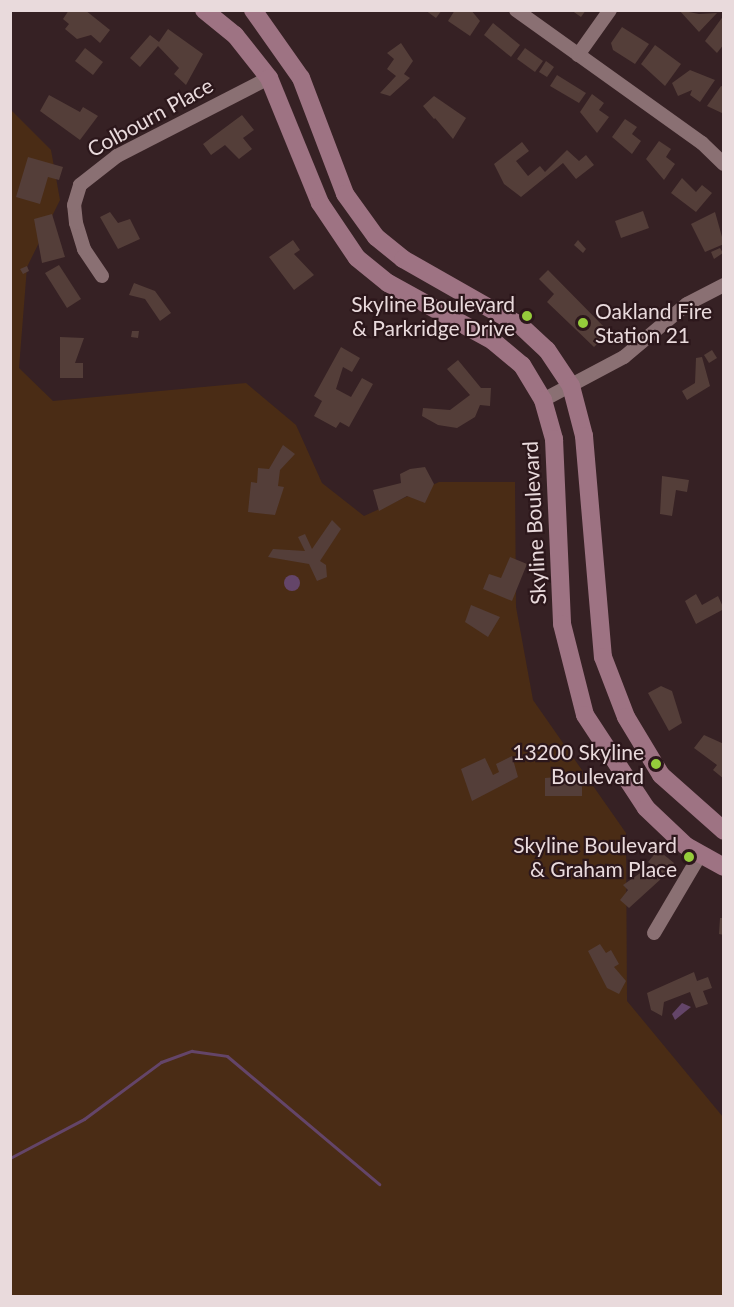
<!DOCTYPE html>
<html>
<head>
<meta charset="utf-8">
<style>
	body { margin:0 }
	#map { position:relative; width:734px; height:1307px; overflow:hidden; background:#362124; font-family:Lato,sans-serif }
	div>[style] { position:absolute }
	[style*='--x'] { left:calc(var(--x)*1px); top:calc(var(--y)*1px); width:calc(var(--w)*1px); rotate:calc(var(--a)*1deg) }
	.green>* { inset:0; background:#4a2c15 }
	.water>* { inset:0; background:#644569 }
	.round { border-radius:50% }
	.stream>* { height:3px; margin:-1.5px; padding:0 1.5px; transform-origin:1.5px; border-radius:1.5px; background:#644569 }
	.building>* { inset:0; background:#543e39 }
	.street>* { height:14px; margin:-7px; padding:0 7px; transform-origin:7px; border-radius:7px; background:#8a7073 }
	.secondary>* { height:18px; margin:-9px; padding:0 9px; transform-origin:9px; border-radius:9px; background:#9e7383 }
	.dots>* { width:16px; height:16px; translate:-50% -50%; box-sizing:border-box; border:3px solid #2c171b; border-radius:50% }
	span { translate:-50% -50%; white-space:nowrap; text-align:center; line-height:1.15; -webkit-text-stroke:4.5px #2c171b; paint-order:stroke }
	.street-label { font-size:21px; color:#e9dadc }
	.poi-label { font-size:21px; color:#e9dadc }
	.right { translate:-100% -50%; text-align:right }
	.left { translate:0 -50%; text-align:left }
	.frame { position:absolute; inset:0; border:12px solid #e9dadc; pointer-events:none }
</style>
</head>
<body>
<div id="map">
	<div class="green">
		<div style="clip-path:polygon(10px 109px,51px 150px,60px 200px,27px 267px,19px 368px,53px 401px,246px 383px,296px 425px,322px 483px,364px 516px,439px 482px,515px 482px,516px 607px,533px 700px,626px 833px,627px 1001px,723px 1117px,723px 1296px,11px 1296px)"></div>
	</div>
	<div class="water">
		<div class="round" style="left:284px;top:575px;width:16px;height:16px"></div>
		<div style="clip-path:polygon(682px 1003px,691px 1007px,675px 1020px,672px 1014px)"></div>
	</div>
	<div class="stream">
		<div style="--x:10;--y:1158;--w:84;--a:-27.8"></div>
		<div style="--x:84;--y:1119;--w:96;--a:-36.5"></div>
		<div style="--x:161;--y:1062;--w:33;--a:-20"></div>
		<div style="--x:192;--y:1051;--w:35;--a:8"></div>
		<div style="--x:227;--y:1056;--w:199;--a:40.1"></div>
	</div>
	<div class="building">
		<div style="clip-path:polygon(69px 10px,85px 10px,110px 30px,100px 43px,91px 35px,77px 39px,65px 29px,69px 24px,63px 19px)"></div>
		<div style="clip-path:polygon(425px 10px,442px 10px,436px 18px)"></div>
		<div style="clip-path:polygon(455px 10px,471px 10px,480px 21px,470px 36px,448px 21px)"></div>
		<div style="clip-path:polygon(571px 10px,586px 10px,581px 17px)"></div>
		<div style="clip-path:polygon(679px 10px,699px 14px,717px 13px,699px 32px)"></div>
		<div style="clip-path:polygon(724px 15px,724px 44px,717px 53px,705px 41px)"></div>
		<div style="clip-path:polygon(493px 23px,520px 45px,511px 57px,484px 35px)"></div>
		<div style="clip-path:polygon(622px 27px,649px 44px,635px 64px,613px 50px,611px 43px)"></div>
		<div style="clip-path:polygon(168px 29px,203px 54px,186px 85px,174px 74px,179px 68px,158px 46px,140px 67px,130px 58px,150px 35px,159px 42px)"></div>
		<div style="clip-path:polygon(401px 43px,413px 61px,404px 74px,410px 78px,390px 96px,380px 93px,396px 76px,387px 69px,394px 59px,387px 53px)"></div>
		<div style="clip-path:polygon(655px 45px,681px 64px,665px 86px,641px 64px)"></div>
		<div style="clip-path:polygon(85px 48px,103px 62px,93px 75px,75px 61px)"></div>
		<div style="clip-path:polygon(525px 48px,543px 61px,535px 72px,517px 59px)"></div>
		<div style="clip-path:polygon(546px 61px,554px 67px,547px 77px,539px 72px)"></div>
		<div style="clip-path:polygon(690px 70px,715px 80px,700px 102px,690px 95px,692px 90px,678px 96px,672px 83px)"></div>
		<div style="clip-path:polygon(557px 75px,586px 93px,579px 103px,550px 86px)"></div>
		<div style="clip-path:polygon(721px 86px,724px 87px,724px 114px,707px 106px)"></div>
		<div style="clip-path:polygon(592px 94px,604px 103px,599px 110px,609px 117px,597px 133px,580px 112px)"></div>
		<div style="clip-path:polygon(49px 95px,80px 112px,83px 107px,98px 116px,80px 140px,40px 111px)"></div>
		<div style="clip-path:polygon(434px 96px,466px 118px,453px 139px,435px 118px,440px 115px,434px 119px,423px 106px)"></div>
		<div style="clip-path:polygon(242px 115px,254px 130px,243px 138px,252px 149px,239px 159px,225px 145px,211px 155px,203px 144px)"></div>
		<div style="clip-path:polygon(625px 119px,637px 127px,632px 134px,641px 141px,632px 154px,612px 137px)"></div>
		<div style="clip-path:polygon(659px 141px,671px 149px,666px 157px,675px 164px,664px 180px,646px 159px)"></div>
		<div style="clip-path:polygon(522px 142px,529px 151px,516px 161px,528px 176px,540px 166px,545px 172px,567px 150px,579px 161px,586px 155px,594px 165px,576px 179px,563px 163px,521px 197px,504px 184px,494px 164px)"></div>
		<div style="clip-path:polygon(28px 157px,63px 167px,59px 180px,48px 177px,40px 204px,16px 197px)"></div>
		<div style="clip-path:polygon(682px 178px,696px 192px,702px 185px,712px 193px,696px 212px,671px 193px)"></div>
		<div style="clip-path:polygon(643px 211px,649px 228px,621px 238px,615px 221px)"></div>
		<div style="clip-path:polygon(110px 212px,118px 223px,130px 219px,140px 239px,118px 249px,100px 217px)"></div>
		<div style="clip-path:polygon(715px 212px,724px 244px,705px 252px,691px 224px)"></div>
		<div style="clip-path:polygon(52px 214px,65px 257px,42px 263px,34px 219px)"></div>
		<div style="clip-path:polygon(293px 240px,300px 250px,294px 254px,314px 275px,294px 290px,269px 257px)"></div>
		<div style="clip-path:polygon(578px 240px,586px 249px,583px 253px,574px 245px)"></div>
		<div style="clip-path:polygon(720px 248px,723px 253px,714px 259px,711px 252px)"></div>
		<div style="clip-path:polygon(59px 265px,81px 299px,67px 308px,45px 273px)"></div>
		<div style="clip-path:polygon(27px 266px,29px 271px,23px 274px,20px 269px)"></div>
		<div style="clip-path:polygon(548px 270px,609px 332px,594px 347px,547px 302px,554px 294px,539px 279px)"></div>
		<div style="clip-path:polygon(134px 283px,155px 291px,171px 313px,160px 321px,145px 299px,129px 295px)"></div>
		<div style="clip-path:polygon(132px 331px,139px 331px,138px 338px,131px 337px)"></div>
		<div style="clip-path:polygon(60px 337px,84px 338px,75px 363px,83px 363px,83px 378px,60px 378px)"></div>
		<div style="clip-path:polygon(341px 347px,360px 358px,352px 372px,343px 367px,336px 389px,351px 397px,362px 378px,373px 384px,349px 427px,340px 422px,336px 428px,314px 416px,322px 401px,314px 396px)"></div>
		<div style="clip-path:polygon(712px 350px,717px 358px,709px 363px,704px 355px)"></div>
		<div style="clip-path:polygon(702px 357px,710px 386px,687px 400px,682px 391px,695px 383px,696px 358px)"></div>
		<div style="clip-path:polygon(458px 360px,481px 388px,491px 388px,490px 406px,480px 405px,475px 417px,457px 428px,438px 425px,422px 416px,423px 408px,450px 410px,470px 395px,447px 369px)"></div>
		<div style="clip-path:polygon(283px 445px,295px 454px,280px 470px,278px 486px,284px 487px,275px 515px,248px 512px,251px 482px,257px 483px,258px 468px,269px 469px)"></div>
		<div style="clip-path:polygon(425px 467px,434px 484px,425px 503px,407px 496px,379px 511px,373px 490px,401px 483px,400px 474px,410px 469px)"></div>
		<div style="clip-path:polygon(662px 476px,689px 480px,687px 492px,676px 490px,672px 516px,660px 514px)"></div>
		<div style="clip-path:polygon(332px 520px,341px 529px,320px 561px,326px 565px,327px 577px,317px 581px,309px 564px,268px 557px,273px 549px,305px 551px,298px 537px,305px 534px,312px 549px)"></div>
		<div style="clip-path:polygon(510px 557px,527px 564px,512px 601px,483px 589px,489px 574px,501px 578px)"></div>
		<div style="clip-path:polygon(696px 594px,702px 605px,718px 596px,724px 609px,696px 624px,685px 601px)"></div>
		<div style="clip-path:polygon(471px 605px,500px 617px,488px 637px,465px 622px)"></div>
		<div style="clip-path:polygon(661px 686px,672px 691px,682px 723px,669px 731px,648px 693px)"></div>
		<div style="clip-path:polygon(704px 735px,724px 744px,724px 779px,713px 770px,717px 765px,694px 748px)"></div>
		<div style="clip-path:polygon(512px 756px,518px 777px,472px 801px,461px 769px,485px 758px,493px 775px,499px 772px,496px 764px)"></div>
		<div style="clip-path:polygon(582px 775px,582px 796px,545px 796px,545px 778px)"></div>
		<div style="clip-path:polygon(658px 850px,674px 863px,665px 875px,648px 862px)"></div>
		<div style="clip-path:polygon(649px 867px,662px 878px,629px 908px,620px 900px,628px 890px,623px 885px)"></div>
		<div style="clip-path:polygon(720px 918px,724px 918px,724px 935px,719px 934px)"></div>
		<div style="clip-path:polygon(600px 944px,606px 953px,611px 950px,619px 964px,614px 967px,626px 981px,619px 994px,607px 988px,588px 951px)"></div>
		<div style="clip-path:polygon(694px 972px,697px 981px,708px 977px,712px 988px,703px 991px,708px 1004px,696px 1008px,690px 992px,664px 1002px,662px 1016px,651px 1010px,647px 993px)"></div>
	</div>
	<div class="street">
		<div style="--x:516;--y:10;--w:229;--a:35.6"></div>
		<div style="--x:702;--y:143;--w:30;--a:44"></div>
		<div style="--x:578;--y:55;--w:55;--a:-54.6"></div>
		<div style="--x:102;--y:276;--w:32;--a:-124"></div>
		<div style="--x:84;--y:249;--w:27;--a:-107"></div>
		<div style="--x:76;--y:223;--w:18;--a:-96"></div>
		<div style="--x:74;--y:205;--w:21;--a:-73"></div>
		<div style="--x:80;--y:185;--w:47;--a:-38.1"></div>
		<div style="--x:117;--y:156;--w:171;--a:-27.2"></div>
		<div style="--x:543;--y:400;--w:92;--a:-28"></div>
		<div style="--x:624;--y:357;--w:82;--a:-40.1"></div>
		<div style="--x:687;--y:304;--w:42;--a:-27.2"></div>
		<div style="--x:654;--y:933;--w:91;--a:-59.5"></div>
	</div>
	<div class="secondary">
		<div style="--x:204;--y:10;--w:40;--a:39"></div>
		<div style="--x:235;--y:35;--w:55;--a:51.7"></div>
		<div style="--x:269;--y:78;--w:135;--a:67.8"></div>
		<div style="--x:320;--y:203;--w:66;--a:56.1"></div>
		<div style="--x:357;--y:258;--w:40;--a:39"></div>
		<div style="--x:388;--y:283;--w:120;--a:28.9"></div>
		<div style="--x:493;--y:341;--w:38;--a:40"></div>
		<div style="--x:522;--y:365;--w:41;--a:59"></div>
		<div style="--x:543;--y:400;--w:41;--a:74.2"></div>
		<div style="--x:554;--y:439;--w:185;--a:87.5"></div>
		<div style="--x:562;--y:624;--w:94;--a:75.8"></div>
		<div style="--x:585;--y:715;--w:111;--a:56.7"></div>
		<div style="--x:646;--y:808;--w:55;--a:43.5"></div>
		<div style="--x:686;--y:846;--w:43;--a:28.9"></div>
		<div style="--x:253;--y:10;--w:83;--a:54.8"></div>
		<div style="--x:301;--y:78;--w:124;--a:69.2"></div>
		<div style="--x:345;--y:194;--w:53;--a:54.2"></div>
		<div style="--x:376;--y:237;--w:35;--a:39"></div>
		<div style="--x:403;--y:259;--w:136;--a:29.6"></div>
		<div style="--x:521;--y:326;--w:35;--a:43"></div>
		<div style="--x:547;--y:350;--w:43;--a:56.3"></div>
		<div style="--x:571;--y:386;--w:52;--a:75.4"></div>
		<div style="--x:584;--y:436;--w:222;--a:85.1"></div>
		<div style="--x:603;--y:657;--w:64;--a:69"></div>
		<div style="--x:626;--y:717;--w:68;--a:58.9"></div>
		<div style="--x:661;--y:775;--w:84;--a:41.6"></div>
	</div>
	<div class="dots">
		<div style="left:527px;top:316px;background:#95cc3b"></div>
		<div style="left:583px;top:323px;background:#95cc3b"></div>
		<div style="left:656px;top:764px;background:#95cc3b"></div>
		<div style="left:689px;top:857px;background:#95cc3b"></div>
	</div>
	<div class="street-label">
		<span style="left:150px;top:117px;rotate:-29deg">Colbourn Place</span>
		<span style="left:534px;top:523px;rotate:-93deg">Skyline Boulevard</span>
	</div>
	<div class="poi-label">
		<span class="right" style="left:515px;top:316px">Skyline Boulevard<br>&amp; Parkridge Drive</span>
		<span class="left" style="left:595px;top:323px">Oakland Fire<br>Station 21</span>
		<span class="right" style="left:644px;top:764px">13200 Skyline<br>Boulevard</span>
		<span class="right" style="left:677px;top:857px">Skyline Boulevard<br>&amp; Graham Place</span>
	</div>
	<div class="frame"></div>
</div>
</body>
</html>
